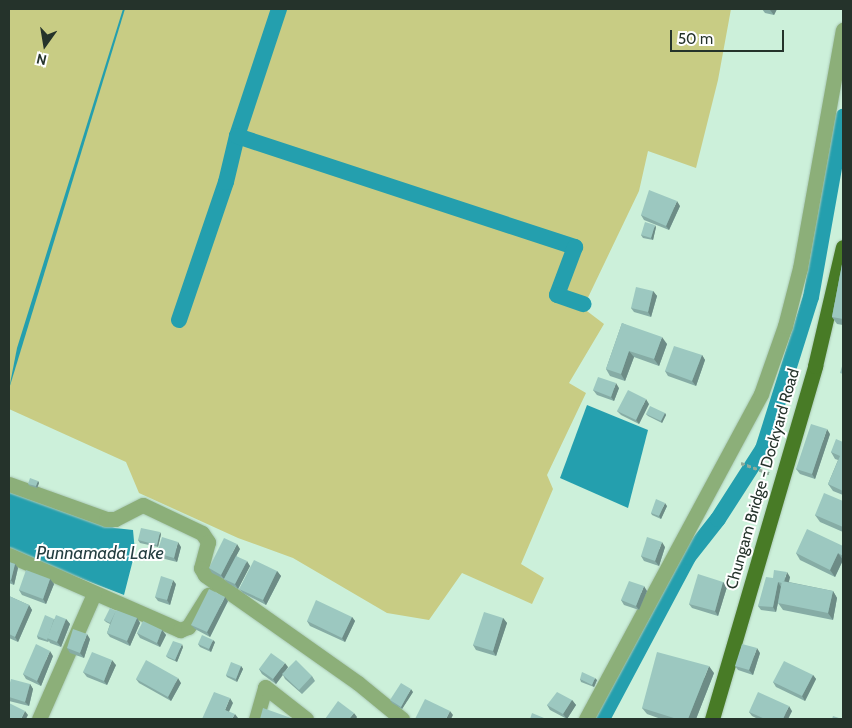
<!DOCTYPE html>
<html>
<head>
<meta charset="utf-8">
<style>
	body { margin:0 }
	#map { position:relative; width:852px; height:728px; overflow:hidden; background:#ccf0da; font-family:Cabin,sans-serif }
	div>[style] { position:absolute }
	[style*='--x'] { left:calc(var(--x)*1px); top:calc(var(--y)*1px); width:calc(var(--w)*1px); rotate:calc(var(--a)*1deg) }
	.green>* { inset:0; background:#c8cc84 }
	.water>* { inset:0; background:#249fae }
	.canal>* { height:16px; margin:-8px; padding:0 8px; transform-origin:8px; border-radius:8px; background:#249fae }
	.path>* { height:2.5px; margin-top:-1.25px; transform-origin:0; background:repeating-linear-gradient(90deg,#90ac9b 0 4px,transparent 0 6.5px) }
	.roads { filter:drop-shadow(0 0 1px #abcab7) drop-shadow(0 0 1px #abcab7) }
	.minor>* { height:15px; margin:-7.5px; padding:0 7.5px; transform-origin:7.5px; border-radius:7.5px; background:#8caf79 }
	.major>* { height:15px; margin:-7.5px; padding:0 7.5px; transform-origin:7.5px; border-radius:7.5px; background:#487b26 }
	.wall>* { inset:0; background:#86aca5 }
	.shaded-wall>* { inset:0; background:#6d8c86 }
	.building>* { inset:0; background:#9cc8c0 }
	span { translate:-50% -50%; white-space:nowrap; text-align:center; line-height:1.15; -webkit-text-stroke:4px #fff; paint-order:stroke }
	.street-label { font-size:16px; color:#25332b }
	.water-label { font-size:18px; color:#253f42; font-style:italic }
	.frame { position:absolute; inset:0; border:10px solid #25332b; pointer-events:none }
	.north { position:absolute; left:20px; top:20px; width:50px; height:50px; -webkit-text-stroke:4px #fff; paint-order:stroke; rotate:193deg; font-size:14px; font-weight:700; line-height:20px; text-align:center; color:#25332b }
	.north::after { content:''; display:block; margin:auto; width:18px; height:22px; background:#25332b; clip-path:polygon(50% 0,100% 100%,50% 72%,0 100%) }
	.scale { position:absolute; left:670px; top:30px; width:114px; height:22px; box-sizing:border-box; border:2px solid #25332b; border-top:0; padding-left:6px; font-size:15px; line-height:18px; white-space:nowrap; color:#25332b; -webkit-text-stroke:4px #fff; paint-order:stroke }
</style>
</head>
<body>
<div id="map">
	<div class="green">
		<div style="clip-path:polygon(9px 9px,731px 9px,718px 80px,696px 168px,648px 151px,639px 191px,583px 308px,604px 324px,569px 383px,586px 393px,547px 475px,553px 489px,521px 564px,544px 578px,532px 604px,462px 573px,429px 620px,387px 613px,293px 558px,238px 538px,139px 493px,126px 462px,9px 409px)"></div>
	</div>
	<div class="water">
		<div style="clip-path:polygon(123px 9px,125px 9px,9px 389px,17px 348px)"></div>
		<div style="clip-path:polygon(587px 405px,648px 430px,628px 508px,560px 478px)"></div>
		<div style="clip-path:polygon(9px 490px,115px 528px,133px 530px,135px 552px,124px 595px,9px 551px)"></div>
	</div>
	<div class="canal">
		<div style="--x:237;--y:136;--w:134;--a:-71.7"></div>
		<div style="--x:179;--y:320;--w:146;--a:-71.2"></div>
		<div style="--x:226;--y:182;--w:47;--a:-76.6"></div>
		<div style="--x:237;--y:136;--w:356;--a:18.2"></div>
		<div style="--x:575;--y:247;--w:51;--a:110.6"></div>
		<div style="--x:557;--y:295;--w:28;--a:19"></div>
		<div style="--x:602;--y:719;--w:183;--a:-62"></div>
		<div style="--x:688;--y:557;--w:48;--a:-51.7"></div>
		<div style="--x:718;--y:519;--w:83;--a:-57.3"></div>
		<div style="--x:763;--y:449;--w:159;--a:-72.5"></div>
		<div style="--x:811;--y:297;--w:183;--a:-79.9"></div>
	</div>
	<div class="path">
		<div style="--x:741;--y:463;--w:30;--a:20"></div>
	</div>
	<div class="roads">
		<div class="minor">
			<div style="--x:9;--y:484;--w:103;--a:19.8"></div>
			<div style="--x:106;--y:519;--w:9;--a:0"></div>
			<div style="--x:115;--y:519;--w:31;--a:-27"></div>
			<div style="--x:143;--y:505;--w:65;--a:25.4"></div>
			<div style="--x:202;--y:533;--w:11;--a:56"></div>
			<div style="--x:208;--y:542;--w:27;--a:105"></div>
			<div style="--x:201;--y:568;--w:8;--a:60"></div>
			<div style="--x:205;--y:575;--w:187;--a:35.2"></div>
			<div style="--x:358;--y:683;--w:57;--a:39.3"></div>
			<div style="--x:9;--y:555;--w:187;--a:23.7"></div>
			<div style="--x:180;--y:630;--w:9;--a:-21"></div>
			<div style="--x:188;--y:627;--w:38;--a:-58"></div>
			<div style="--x:39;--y:719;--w:137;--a:-66.3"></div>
			<div style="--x:256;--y:719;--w:33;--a:-74"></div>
			<div style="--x:265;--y:687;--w:52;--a:38"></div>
			<div style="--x:586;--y:719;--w:369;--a:-61.7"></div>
			<div style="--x:761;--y:394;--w:72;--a:-70.6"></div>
			<div style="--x:785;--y:326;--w:60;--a:-75.5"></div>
			<div style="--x:800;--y:268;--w:242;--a:-79.8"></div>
		</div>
		<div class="major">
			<div style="--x:712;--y:719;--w:368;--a:-73.7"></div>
			<div style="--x:815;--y:366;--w:122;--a:-76.8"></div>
		</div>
	</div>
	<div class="wall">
		<div style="clip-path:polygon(762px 9px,777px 9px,774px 15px,765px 13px)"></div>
		<div style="clip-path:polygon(680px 206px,669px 230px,644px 220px,641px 215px)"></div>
		<div style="clip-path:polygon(656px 227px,653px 240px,643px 238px,641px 235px)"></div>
		<div style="clip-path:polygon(843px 259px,843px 325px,837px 324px,832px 317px)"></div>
		<div style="clip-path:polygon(653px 291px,657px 296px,651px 317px,634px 312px,631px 308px)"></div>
		<div style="clip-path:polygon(622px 323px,667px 344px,659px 366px,634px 357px,625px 381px,610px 376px,606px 369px)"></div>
		<div style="clip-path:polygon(702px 355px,705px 360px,696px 386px,668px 376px,665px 371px)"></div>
		<div style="clip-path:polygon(619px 388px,614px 401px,597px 395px,593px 390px)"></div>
		<div style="clip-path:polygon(649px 404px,639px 424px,621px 415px,617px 411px)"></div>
		<div style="clip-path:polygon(665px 413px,666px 415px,662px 423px,648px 416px,646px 414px)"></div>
		<div style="clip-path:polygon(830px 434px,815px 479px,800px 474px,796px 469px)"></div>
		<div style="clip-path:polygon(843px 442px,843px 495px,833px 491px,828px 484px,838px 460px,835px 459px,831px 452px)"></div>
		<div style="clip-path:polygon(38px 481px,39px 483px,37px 488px,30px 486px,28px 484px)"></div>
		<div style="clip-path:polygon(843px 501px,843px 532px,820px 522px,815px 515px)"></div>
		<div style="clip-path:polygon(667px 506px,661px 519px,652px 515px,651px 513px)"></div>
		<div style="clip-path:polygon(161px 534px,158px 547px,140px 543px,138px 540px)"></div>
		<div style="clip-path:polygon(843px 546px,843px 560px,835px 577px,800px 560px,796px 553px)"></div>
		<div style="clip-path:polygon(181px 547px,177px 562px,161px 558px,157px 553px)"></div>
		<div style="clip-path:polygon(665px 547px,659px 566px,644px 561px,641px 556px)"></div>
		<div style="clip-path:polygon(240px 549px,236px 556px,250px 566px,238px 589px,228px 583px,224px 579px,235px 558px,224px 579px,212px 573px,209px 568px)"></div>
		<div style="clip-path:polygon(9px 562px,15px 564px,18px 568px,14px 585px,9px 583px)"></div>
		<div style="clip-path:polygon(277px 571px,281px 576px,266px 605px,243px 593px,239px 589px)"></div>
		<div style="clip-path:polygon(790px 577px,789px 582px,833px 591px,837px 598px,833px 620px,783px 610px,778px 603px,776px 612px,761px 610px,758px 606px,773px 578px)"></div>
		<div style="clip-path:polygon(50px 579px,54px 584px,46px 604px,22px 595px,19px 590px)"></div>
		<div style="clip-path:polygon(723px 582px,727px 587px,718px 616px,692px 608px,689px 604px)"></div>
		<div style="clip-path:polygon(176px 584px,170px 605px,158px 601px,155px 597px)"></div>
		<div style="clip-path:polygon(647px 591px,639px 610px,624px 605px,621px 600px)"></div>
		<div style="clip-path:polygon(9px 596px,29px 605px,32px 610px,18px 642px,9px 638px)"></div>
		<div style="clip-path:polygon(228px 601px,210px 637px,195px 629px,191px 625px)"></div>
		<div style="clip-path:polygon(116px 611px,137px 618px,140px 623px,130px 646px,110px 637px,107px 633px,110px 624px,106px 622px,104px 620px)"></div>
		<div style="clip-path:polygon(352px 617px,355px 621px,345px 642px,310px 626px,307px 621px)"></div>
		<div style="clip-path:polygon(503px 618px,507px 623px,496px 656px,476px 650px,473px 645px)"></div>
		<div style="clip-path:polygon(54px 619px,66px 619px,70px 624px,61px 647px,50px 643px,49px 641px,48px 642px,38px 639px,37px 636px)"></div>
		<div style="clip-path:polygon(162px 630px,166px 635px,160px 647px,140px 638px,137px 633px)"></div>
		<div style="clip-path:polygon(90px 639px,84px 658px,70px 653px,67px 648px)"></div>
		<div style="clip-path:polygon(215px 642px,211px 652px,200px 647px,198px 644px)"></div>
		<div style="clip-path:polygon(183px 647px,177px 662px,168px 658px,166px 656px)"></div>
		<div style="clip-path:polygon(760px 653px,753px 675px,738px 670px,735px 666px)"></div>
		<div style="clip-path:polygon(53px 656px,41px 686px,26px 679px,23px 674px)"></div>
		<div style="clip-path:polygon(116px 665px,107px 685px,87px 677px,83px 672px)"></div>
		<div style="clip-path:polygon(241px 666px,243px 669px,237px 682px,227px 677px,226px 675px)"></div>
		<div style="clip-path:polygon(288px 667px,285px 672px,312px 676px,315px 681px,302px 694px,285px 679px,283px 675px,276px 684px,262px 674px,259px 669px)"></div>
		<div style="clip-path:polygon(714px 673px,696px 719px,661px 719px,647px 714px,642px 708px)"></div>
		<div style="clip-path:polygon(813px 675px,816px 679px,805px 701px,776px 687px,773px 682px)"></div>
		<div style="clip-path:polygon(136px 679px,181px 683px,171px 701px,139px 683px)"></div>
		<div style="clip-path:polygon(580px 679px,597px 680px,594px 687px,581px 682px)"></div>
		<div style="clip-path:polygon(30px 684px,33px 689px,29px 706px,9px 701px,9px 686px)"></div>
		<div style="clip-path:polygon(413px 692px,402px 709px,392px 703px,390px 700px)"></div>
		<div style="clip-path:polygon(572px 700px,576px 705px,567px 719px,550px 710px,547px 705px)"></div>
		<div style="clip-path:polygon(792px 711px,788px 719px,758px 719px,752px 716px,749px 712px)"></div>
	</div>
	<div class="shaded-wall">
		<div style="clip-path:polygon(771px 9px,777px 9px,774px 15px,770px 10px)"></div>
		<div style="clip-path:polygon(677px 201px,680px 206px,669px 230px,666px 226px)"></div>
		<div style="clip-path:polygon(655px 225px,656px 227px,653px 240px,651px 238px)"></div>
		<div style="clip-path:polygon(653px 291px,657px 296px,651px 317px,648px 312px)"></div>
		<div style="clip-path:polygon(662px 337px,667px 344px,659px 366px,654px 359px)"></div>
		<div style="clip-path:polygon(629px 351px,634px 357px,625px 381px,621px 374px)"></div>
		<div style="clip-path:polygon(702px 355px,705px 360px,696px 386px,692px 381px)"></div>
		<div style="clip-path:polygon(616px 383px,619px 388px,614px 401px,611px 397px)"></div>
		<div style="clip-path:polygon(646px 399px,649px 404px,639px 424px,636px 420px)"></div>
		<div style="clip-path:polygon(665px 413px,666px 415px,662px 423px,661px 421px)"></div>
		<div style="clip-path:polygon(827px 429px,830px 434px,815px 479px,812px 474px)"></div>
		<div style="clip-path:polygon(38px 481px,39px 483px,37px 488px,36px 486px)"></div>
		<div style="clip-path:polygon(665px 503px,667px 506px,661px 519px,659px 516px)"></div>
		<div style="clip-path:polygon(160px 532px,161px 534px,158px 547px,157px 545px)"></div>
		<div style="clip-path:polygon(178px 542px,181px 547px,177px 562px,174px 558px)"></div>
		<div style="clip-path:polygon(662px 542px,665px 547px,659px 566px,655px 561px)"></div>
		<div style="clip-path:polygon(237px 544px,240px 549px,224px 579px,221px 575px)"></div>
		<div style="clip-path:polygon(838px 553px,843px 560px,835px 577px,830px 570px)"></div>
		<div style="clip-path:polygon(247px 561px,250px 566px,238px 589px,235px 584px)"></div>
		<div style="clip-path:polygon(15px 564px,18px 568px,14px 585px,11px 580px)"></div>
		<div style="clip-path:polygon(277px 571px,281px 576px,266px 605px,263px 600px)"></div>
		<div style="clip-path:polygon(787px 572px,790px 577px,787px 588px,784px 583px)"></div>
		<div style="clip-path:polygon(50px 579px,54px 584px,46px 604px,43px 599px)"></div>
		<div style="clip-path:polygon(173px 580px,176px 584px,170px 605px,167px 600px)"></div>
		<div style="clip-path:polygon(723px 582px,727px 587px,718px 616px,715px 611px)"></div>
		<div style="clip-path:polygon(778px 582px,781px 587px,776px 612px,773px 607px)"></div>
		<div style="clip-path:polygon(644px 586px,647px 591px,639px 610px,636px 606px)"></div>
		<div style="clip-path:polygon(833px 591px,837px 598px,833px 620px,828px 613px)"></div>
		<div style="clip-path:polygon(225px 597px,228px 601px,210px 637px,207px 632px)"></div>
		<div style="clip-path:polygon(29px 605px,32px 610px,18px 642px,15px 637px)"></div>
		<div style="clip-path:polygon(352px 617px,355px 621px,345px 642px,342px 638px)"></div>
		<div style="clip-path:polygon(137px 618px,140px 623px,130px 646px,127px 641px)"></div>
		<div style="clip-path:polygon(503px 618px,507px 623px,496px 656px,493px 651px)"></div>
		<div style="clip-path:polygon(66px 619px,70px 624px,61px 647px,57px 642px)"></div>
		<div style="clip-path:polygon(162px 630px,166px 635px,160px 647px,157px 643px)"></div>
		<div style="clip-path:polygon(87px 634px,90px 639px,84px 658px,80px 653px)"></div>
		<div style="clip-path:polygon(213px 640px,215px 642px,211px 652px,209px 649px)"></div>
		<div style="clip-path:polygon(182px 644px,183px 647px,177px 662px,175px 660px)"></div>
		<div style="clip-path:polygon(757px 648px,760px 653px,753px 675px,749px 670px)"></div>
		<div style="clip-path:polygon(50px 651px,53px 656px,41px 686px,37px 681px)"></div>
		<div style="clip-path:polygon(112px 660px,116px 665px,107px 685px,104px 681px)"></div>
		<div style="clip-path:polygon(285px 663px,288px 667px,276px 684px,273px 679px)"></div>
		<div style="clip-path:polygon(241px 666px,243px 669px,237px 682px,236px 679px)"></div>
		<div style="clip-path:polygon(709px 666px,714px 673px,696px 719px,688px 719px)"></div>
		<div style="clip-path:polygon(813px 675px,816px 679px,805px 701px,802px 696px)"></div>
		<div style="clip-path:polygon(178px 678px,181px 683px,171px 701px,168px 697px)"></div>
		<div style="clip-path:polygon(595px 678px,597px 680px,594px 687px,592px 685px)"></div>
		<div style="clip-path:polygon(30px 684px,33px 689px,29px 706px,25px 702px)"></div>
		<div style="clip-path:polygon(411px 689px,413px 692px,402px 709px,401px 707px)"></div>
		<div style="clip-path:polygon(230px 698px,233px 703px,228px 714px,225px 710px)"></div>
		<div style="clip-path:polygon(572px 700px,576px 705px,567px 719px,563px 714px)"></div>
		<div style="clip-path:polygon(789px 706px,792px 711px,788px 719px,783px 719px)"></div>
		<div style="clip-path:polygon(25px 711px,28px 715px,26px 719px,21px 719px)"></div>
		<div style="clip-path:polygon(450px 711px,453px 715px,451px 719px,446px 719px)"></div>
		<div style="clip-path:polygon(354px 713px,357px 717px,356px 719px,349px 719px)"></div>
		<div style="clip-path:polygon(235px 714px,238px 718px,238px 719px,232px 719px)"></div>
	</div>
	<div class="building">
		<div style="clip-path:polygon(649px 190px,677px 201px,666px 226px,641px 215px)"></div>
		<div style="clip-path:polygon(645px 222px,655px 225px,651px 238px,641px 235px)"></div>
		<div style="clip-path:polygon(843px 259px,843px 319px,832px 317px)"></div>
		<div style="clip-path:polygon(636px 287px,653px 291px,648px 312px,631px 308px)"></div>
		<div style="clip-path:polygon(622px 323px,662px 337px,654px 359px,629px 351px,621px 374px,606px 369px)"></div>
		<div style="clip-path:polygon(674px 346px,702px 355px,692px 381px,665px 371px)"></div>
		<div style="clip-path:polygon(843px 363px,843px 374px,840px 373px)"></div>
		<div style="clip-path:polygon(598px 377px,616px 383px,611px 397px,593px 390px)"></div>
		<div style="clip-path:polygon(628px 390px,646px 399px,636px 420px,617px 411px)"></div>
		<div style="clip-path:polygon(650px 406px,665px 413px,661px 421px,646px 414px)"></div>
		<div style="clip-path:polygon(811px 424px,827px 429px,812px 474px,796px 469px)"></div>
		<div style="clip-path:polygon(836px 439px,843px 442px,843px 491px,828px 484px,840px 456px,831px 452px)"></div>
		<div style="clip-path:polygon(30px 478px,38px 481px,36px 486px,28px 484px)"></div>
		<div style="clip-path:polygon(824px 493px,843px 501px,843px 527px,815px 515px)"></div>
		<div style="clip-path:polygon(656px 499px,665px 503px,659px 516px,651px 513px)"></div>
		<div style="clip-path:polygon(141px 528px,160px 532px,157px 545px,138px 540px)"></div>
		<div style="clip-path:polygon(807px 529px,843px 546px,843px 556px,838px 553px,830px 570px,796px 553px)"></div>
		<div style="clip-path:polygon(162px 537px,178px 542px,174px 558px,157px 553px)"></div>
		<div style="clip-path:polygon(647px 537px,662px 542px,655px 561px,641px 556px)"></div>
		<div style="clip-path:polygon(224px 538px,237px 544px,221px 575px,209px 568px)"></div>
		<div style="clip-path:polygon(236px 556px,247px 561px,235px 584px,224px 579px)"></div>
		<div style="clip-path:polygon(254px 560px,277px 571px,263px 600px,239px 589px)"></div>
		<div style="clip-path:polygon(9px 562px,15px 564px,11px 580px,9px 580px)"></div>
		<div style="clip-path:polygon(26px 570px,50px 579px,43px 599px,19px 590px)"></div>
		<div style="clip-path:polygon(774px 570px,787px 572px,784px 581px,782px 581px,782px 583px,778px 582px,773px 607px,758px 606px,766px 577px,773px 578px)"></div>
		<div style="clip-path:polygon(698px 574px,723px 582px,715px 611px,689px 604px)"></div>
		<div style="clip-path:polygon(161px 576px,173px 580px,167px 600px,155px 597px)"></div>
		<div style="clip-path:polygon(629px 581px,644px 586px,636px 606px,621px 600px)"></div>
		<div style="clip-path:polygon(782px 581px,833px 591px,828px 613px,778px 603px)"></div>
		<div style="clip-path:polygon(209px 589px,225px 597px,207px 632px,191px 625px)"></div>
		<div style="clip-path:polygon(9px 596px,29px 605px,15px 637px,9px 634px)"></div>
		<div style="clip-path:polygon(316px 600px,352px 617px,342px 638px,307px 621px)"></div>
		<div style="clip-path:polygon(110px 608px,116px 611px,110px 623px,104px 620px)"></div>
		<div style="clip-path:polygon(116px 610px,137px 618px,127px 641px,107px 633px)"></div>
		<div style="clip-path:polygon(484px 612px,503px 618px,493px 651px,473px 645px)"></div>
		<div style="clip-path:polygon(45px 615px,54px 619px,47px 640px,37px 636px)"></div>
		<div style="clip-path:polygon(56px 615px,66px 619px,57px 642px,47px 638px)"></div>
		<div style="clip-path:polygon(143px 621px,162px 630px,157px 643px,137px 633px)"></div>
		<div style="clip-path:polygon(73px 629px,87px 634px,80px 653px,67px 648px)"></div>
		<div style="clip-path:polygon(202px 635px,213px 640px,209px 649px,198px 644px)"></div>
		<div style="clip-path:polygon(173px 641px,182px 644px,175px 660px,166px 656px)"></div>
		<div style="clip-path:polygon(36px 644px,50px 651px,37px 681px,23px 674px)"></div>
		<div style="clip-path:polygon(742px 644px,757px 648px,749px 670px,735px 666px)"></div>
		<div style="clip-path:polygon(92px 652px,112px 660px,104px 681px,83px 672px)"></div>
		<div style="clip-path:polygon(657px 652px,709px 666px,688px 719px,677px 719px,642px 708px)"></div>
		<div style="clip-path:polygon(271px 653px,285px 663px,273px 679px,259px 669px)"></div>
		<div style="clip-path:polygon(146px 660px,178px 678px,168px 697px,136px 679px)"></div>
		<div style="clip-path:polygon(296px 660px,312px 676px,299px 690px,282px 674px)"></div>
		<div style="clip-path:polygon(784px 661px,813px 675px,802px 696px,773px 682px)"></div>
		<div style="clip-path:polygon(231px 662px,241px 666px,236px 679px,226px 675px)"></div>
		<div style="clip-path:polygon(582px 672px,595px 678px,592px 685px,580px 679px)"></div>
		<div style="clip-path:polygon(11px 679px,30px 684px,25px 702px,9px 697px,9px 686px)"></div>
		<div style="clip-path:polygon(401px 683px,411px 689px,401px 707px,390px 700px)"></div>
		<div style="clip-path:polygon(214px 692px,230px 698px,225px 710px,235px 714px,232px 719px,202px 719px)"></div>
		<div style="clip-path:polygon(557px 692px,572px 700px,563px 714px,547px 705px)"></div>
		<div style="clip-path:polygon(758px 692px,789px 706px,783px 719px,765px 719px,749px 712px)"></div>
		<div style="clip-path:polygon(425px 699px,450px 711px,446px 719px,415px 719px)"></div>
		<div style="clip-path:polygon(338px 701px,354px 713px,349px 719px,325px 719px)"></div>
		<div style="clip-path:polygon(9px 703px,25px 711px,21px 719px,9px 719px)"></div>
		<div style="clip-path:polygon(263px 708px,294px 719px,260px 719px)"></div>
		<div style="clip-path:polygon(532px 713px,544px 718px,543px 719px,530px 719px)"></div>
		<div style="clip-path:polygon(833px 716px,842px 719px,843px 716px,843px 719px,832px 719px)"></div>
	</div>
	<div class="street-label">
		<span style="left:763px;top:479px;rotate:-74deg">Chungam Bridge - Dockyard Road</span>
	</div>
	<div class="water-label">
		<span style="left:100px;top:553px">Punnamada Lake</span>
	</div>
	<div class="frame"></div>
	<div class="north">N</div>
	<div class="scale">50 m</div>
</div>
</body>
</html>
